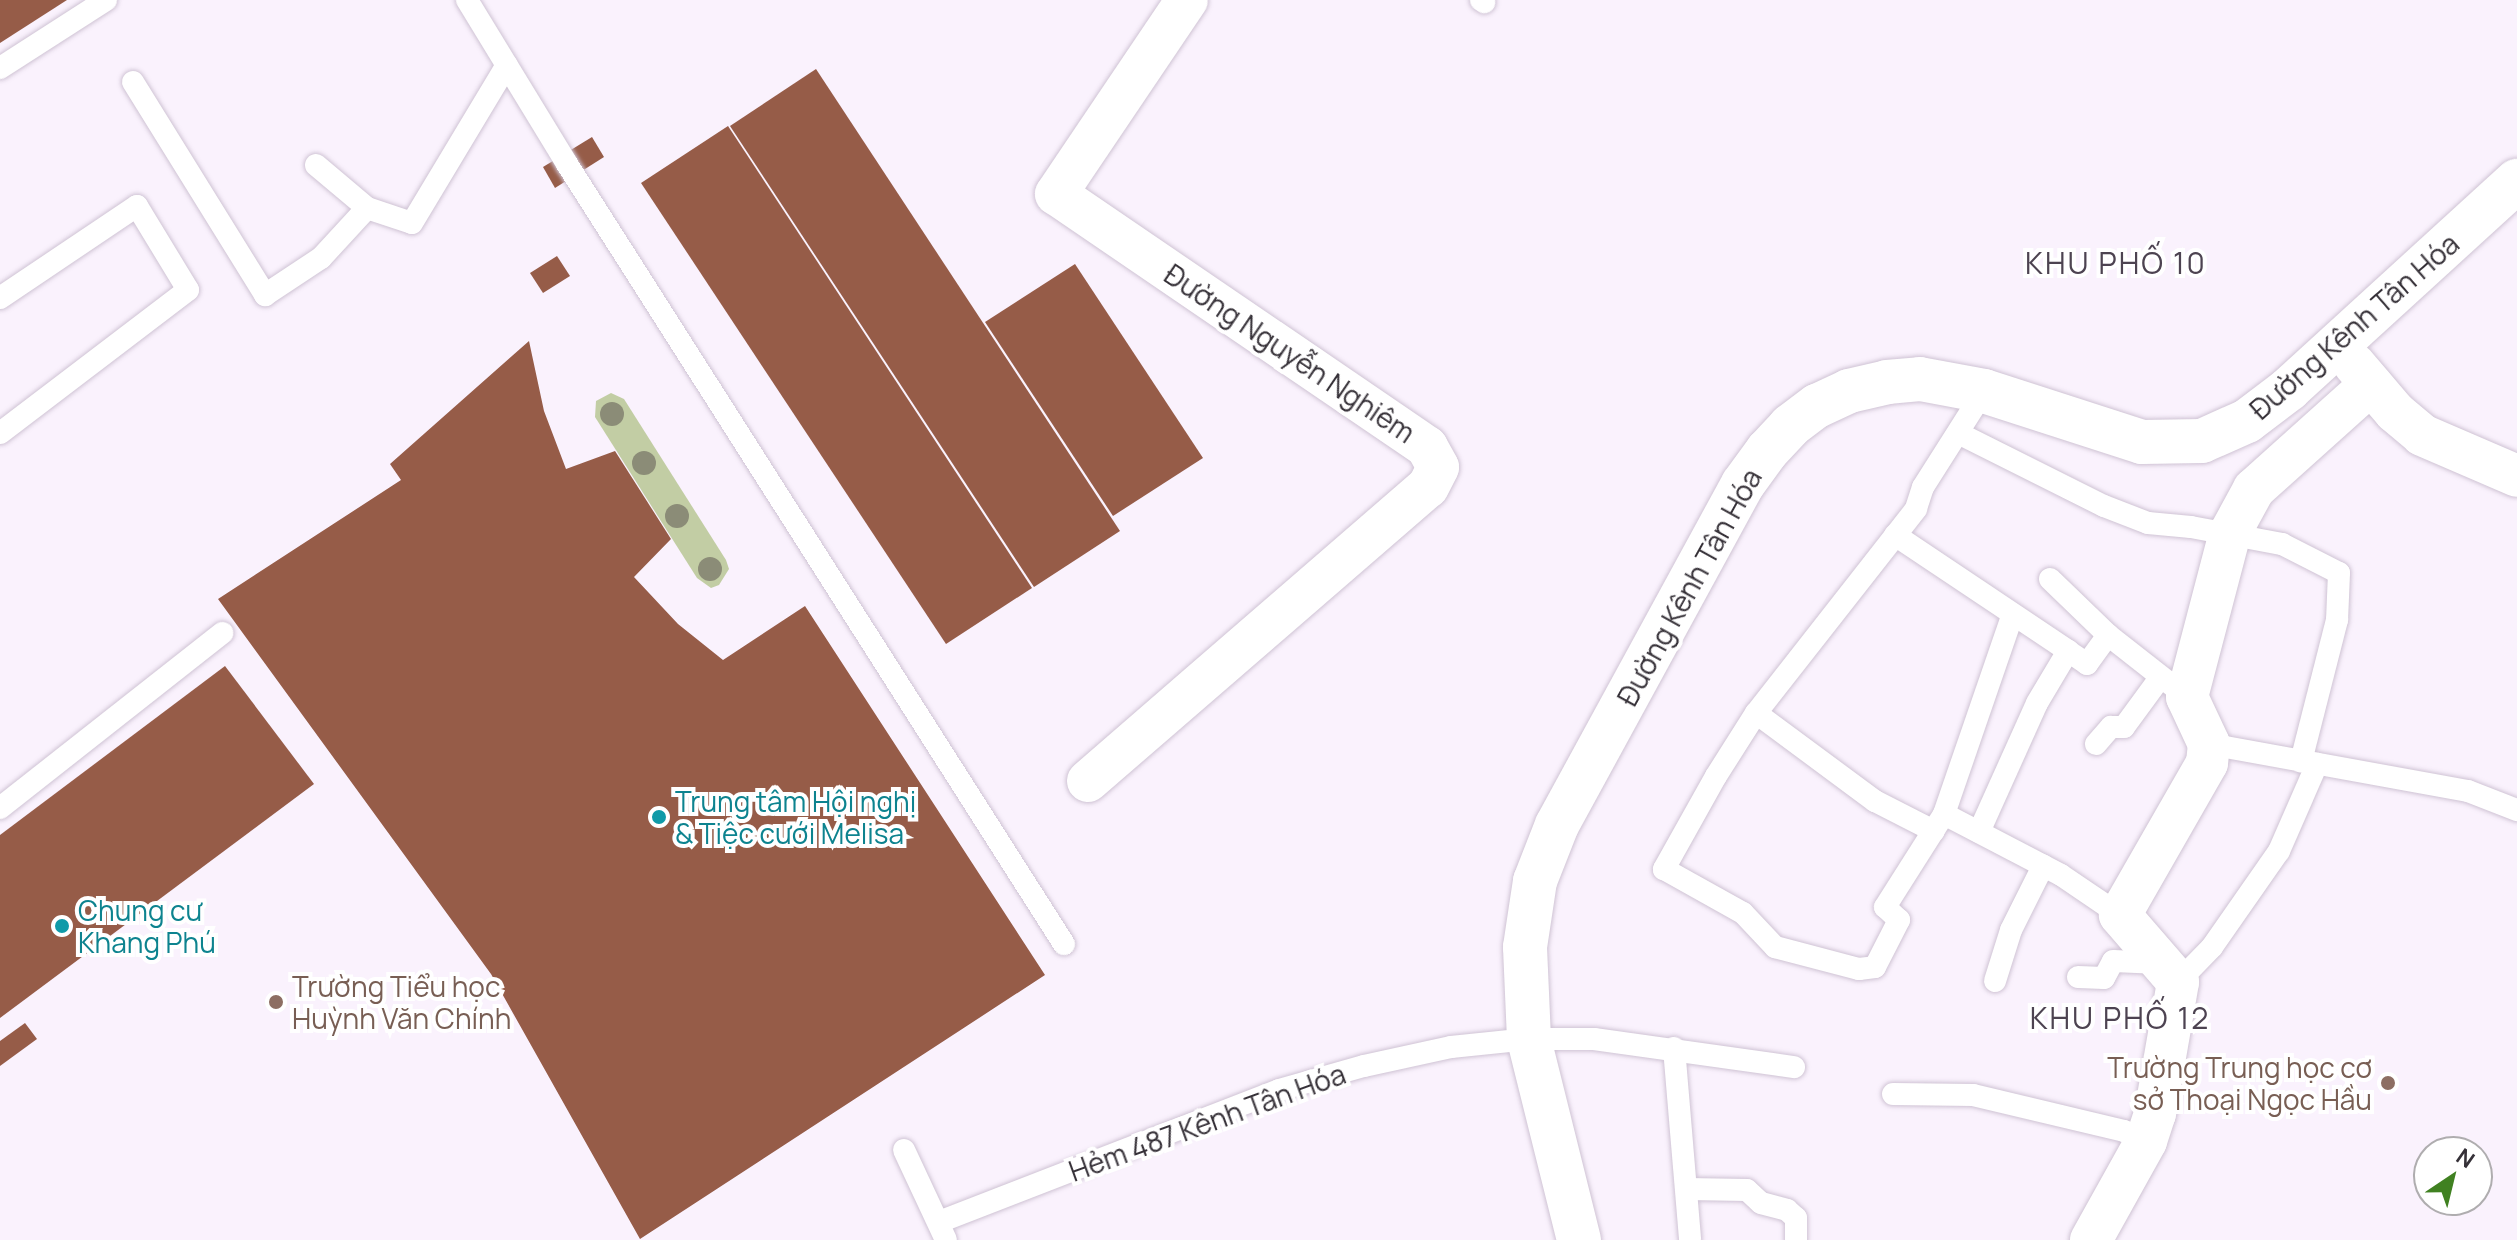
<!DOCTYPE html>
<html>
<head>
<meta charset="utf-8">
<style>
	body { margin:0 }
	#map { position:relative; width:2517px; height:1240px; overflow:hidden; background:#faf2fd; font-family:Manrope,sans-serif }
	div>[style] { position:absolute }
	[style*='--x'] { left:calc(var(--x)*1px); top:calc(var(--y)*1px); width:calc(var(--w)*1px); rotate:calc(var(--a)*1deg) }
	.green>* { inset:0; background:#c2cda4 }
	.building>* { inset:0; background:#965c48 }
	.roads { filter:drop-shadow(0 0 2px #cfc3d4) drop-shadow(0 0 2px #cfc3d4) }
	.service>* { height:22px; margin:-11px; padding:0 11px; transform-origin:11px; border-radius:11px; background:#fff }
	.minor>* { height:42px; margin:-21px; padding:0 21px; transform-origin:21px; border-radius:21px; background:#fff }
	.tertiary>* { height:44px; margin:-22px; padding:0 22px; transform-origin:22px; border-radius:22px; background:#fff }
	.trees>* { width:24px; height:24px; margin:-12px; border-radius:50%; background:#8b8c77 }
	.dots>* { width:22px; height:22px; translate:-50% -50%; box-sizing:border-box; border:4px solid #fff; border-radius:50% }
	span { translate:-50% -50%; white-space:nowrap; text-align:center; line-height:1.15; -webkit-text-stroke:8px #fff; paint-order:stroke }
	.street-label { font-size:28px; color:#363138 }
	.culture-label { font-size:28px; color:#0d838f }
	.left { translate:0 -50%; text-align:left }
	.education-label { font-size:28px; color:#785e54 }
	.right { translate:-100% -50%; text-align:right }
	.neighbourhood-label { font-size:30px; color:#4d4351; letter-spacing:2px }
	.north { position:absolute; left:2413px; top:1136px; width:80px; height:80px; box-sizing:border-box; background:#fff; border:2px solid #afadaf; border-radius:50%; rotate:35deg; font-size:22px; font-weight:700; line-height:32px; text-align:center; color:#363138 }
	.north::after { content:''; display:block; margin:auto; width:28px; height:36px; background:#408121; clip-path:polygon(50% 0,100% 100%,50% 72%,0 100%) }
</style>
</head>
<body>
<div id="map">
	<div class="green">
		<div style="clip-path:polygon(611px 393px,624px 399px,726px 560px,729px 569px,719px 585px,711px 588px,697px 578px,595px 417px,596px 401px)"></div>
	</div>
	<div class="building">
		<div style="clip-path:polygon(0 0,67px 0,0 43px)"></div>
		<div style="clip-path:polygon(816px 69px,1120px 531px,1034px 587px,730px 126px)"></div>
		<div style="clip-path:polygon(728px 126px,1032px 588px,946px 644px,641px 183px)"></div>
		<div style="clip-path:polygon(592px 137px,604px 157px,555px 188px,543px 167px)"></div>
		<div style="clip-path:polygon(557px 256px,570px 276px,543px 293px,530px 273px)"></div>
		<div style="clip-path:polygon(1075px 264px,1203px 458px,1113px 516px,985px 322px)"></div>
		<div style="clip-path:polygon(529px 341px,544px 411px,566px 469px,615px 451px,671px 539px,634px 577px,678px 624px,723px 660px,805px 606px,1045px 975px,640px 1239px,491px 974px,218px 599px,401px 480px,390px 464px)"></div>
		<div style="clip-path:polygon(225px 666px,314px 784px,0 1018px,0 835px)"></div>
		<div style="clip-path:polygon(25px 1023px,37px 1039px,0 1066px,0 1041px)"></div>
	</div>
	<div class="roads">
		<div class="service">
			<div style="--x:467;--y:0;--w:192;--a:58.6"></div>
			<div style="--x:567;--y:164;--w:925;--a:57.5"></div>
			<div style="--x:1481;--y:0;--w:4;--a:34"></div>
			<div style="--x:0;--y:68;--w:126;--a:-32.7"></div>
			<div style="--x:133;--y:82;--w:251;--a:58.2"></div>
			<div style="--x:265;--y:295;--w:67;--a:-33.5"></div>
			<div style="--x:321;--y:258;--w:68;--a:-47.4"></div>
			<div style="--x:316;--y:165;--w:67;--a:40.1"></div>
			<div style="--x:367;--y:208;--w:47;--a:18.4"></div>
			<div style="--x:412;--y:223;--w:184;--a:-59"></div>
			<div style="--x:0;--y:298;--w:165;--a:-33.9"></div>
			<div style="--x:137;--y:206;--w:98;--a:58.7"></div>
			<div style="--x:188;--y:290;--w:236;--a:142.7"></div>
			<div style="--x:1984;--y:391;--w:114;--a:122.4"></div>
			<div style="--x:1923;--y:487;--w:23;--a:108"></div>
			<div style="--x:1916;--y:509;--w:259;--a:128.1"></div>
			<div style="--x:1756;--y:713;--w:75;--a:122.4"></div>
			<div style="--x:1716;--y:776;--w:107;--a:119.2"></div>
			<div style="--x:1664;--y:869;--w:90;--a:29.1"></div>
			<div style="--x:1743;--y:913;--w:47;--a:46.7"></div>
			<div style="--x:1775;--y:947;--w:87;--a:14.7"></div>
			<div style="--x:1859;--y:969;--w:16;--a:-7"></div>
			<div style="--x:1875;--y:967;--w:53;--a:-62.9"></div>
			<div style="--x:1899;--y:920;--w:19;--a:-137"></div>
			<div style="--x:1885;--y:907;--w:110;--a:-57.6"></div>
			<div style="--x:1944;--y:814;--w:208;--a:-71"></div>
			<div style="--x:1958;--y:433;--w:163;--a:26.6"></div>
			<div style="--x:2104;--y:506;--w:47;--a:21.1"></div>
			<div style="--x:2148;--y:523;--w:43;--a:5.3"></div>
			<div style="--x:2191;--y:527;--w:93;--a:10.6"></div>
			<div style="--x:2282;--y:544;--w:64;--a:27"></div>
			<div style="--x:2339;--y:573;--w:47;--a:92.4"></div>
			<div style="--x:2337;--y:620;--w:146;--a:104.3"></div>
			<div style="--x:1895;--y:535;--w:208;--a:33.8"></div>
			<div style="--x:2050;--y:579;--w:81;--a:44"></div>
			<div style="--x:1756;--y:713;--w:148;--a:36.5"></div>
			<div style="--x:1875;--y:801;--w:66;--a:27"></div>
			<div style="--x:2096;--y:744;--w:23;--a:-49"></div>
			<div style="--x:2111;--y:727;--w:13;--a:0"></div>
			<div style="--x:2124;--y:727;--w:61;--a:-53.7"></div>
			<div style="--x:2209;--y:744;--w:263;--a:10.3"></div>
			<div style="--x:2468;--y:791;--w:53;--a:21.2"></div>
			<div style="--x:0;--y:808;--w:283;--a:-38.2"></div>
			<div style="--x:1944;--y:814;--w:132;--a:27.5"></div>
			<div style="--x:2061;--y:875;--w:71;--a:34.1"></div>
			<div style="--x:1979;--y:832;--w:141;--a:-65.8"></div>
			<div style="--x:2037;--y:703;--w:61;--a:-59.2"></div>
			<div style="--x:2068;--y:651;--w:23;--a:34"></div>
			<div style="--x:2087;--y:664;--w:36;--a:-54"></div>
			<div style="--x:2108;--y:635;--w:100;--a:38.1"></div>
			<div style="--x:2078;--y:977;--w:26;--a:2"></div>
			<div style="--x:2104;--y:978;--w:19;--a:-62"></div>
			<div style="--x:2113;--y:961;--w:47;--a:2.4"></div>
			<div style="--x:1995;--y:981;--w:53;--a:-72.6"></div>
			<div style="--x:2011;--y:930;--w:72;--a:-63.4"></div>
			<div style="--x:2178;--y:982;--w:49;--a:-45.8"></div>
			<div style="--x:2212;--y:947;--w:117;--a:-55.1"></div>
			<div style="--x:2279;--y:851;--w:95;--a:-66.4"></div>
			<div style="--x:1674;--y:1048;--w:192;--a:85.2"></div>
			<div style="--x:1893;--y:1094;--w:80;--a:0.7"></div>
			<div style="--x:1973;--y:1095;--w:155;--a:13.4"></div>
			<div style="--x:2124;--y:1131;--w:24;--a:24"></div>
			<div style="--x:904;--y:1150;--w:99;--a:65"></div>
			<div style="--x:1687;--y:1189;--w:60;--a:1"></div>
			<div style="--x:1747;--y:1190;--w:19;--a:43"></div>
			<div style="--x:1761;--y:1203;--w:27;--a:15"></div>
			<div style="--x:1787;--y:1210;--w:12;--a:42"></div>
			<div style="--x:1796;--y:1218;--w:22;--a:90"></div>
			<div style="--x:939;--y:1222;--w:365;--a:-21.2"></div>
			<div style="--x:1279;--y:1090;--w:88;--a:-15.8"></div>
			<div style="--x:1364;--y:1066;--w:89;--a:-12.3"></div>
			<div style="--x:1451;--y:1047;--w:78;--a:-5.9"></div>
			<div style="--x:1529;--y:1039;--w:65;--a:0"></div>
			<div style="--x:1594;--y:1039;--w:202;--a:8"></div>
		</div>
		<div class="minor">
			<div style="--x:2354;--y:364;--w:63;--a:49.5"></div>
			<div style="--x:2395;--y:412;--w:35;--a:40"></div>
			<div style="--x:2422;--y:435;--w:103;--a:23.3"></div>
			<div style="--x:1088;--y:781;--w:449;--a:-40.9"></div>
			<div style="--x:1428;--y:487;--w:22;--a:-63"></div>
			<div style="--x:1438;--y:467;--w:23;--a:-119"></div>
			<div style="--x:1427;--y:447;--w:449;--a:-145.7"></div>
			<div style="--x:1056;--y:194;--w:234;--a:-56"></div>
			<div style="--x:2091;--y:1240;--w:113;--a:-60.9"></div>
			<div style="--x:2146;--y:1141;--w:28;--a:-72"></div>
			<div style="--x:2155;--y:1114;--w:134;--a:-80.1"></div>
			<div style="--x:2178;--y:982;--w:89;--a:-130.9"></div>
			<div style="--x:2120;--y:915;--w:175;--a:-60.2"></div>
			<div style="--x:2207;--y:763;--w:19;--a:-84"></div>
			<div style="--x:2209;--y:744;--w:52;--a:-115.1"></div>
			<div style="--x:2187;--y:697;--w:170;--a:-75.3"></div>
			<div style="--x:2230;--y:533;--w:50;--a:-61.4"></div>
			<div style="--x:2254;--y:489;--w:157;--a:-41.9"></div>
		</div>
		<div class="tertiary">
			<div style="--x:1579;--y:1240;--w:207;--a:-104"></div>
			<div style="--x:1529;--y:1039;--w:92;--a:-92.5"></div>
			<div style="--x:1525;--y:947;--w:67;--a:-81.4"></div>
			<div style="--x:1535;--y:881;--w:60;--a:-68.6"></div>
			<div style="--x:1557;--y:825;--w:388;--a:-61.4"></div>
			<div style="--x:1743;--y:484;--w:41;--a:-54"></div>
			<div style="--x:1767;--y:451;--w:34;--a:-47"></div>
			<div style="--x:1790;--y:426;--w:34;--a:-37"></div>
			<div style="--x:1817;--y:406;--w:35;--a:-25"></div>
			<div style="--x:1849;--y:391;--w:39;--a:-13"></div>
			<div style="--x:1887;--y:382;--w:33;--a:-5"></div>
			<div style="--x:1920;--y:379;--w:65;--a:10.6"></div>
			<div style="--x:1984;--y:391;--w:166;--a:17.9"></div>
			<div style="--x:2142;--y:442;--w:60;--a:-1"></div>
			<div style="--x:2202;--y:441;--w:49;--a:-24"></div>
			<div style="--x:2247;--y:421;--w:53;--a:-37.3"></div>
			<div style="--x:2289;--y:389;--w:309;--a:-42.4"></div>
		</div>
	</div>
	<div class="trees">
		<div style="left:612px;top:414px"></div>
		<div style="left:644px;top:463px"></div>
		<div style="left:677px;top:516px"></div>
		<div style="left:710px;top:569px"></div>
	</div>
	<div class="dots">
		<div style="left:659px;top:817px;background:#0f9aa8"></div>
		<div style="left:62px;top:926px;background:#0f9aa8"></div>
		<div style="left:276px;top:1002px;background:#8d6e63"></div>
		<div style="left:2388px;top:1083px;background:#8d6e63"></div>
	</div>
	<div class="street-label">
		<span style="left:2354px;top:326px;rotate:-41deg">Đường Kênh Tân Hóa</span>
		<span style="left:1290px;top:353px;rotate:34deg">Đường Nguyễn Nghiêm</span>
		<span style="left:1689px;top:587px;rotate:-61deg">Đường Kênh Tân Hóa</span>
		<span style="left:1207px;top:1122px;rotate:-20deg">Hẻm 487 Kênh Tân Hóa</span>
	</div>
	<div class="culture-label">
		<span class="left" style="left:675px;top:817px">Trung tâm Hội nghị<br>&amp; Tiệc cưới Melisa</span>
		<span class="left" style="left:78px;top:926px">Chung cư<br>Khang Phú</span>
	</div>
	<div class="education-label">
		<span class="left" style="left:292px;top:1002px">Trường Tiểu học<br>Huỳnh Văn Chính</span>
		<span class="right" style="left:2372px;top:1083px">Trường Trung học cơ<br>sở Thoại Ngọc Hầu</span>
	</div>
	<div class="neighbourhood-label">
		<span style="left:2116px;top:263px">KHU PHỐ 10</span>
		<span style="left:2120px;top:1018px">KHU PHỐ 12</span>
	</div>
	<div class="north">N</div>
</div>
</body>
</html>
